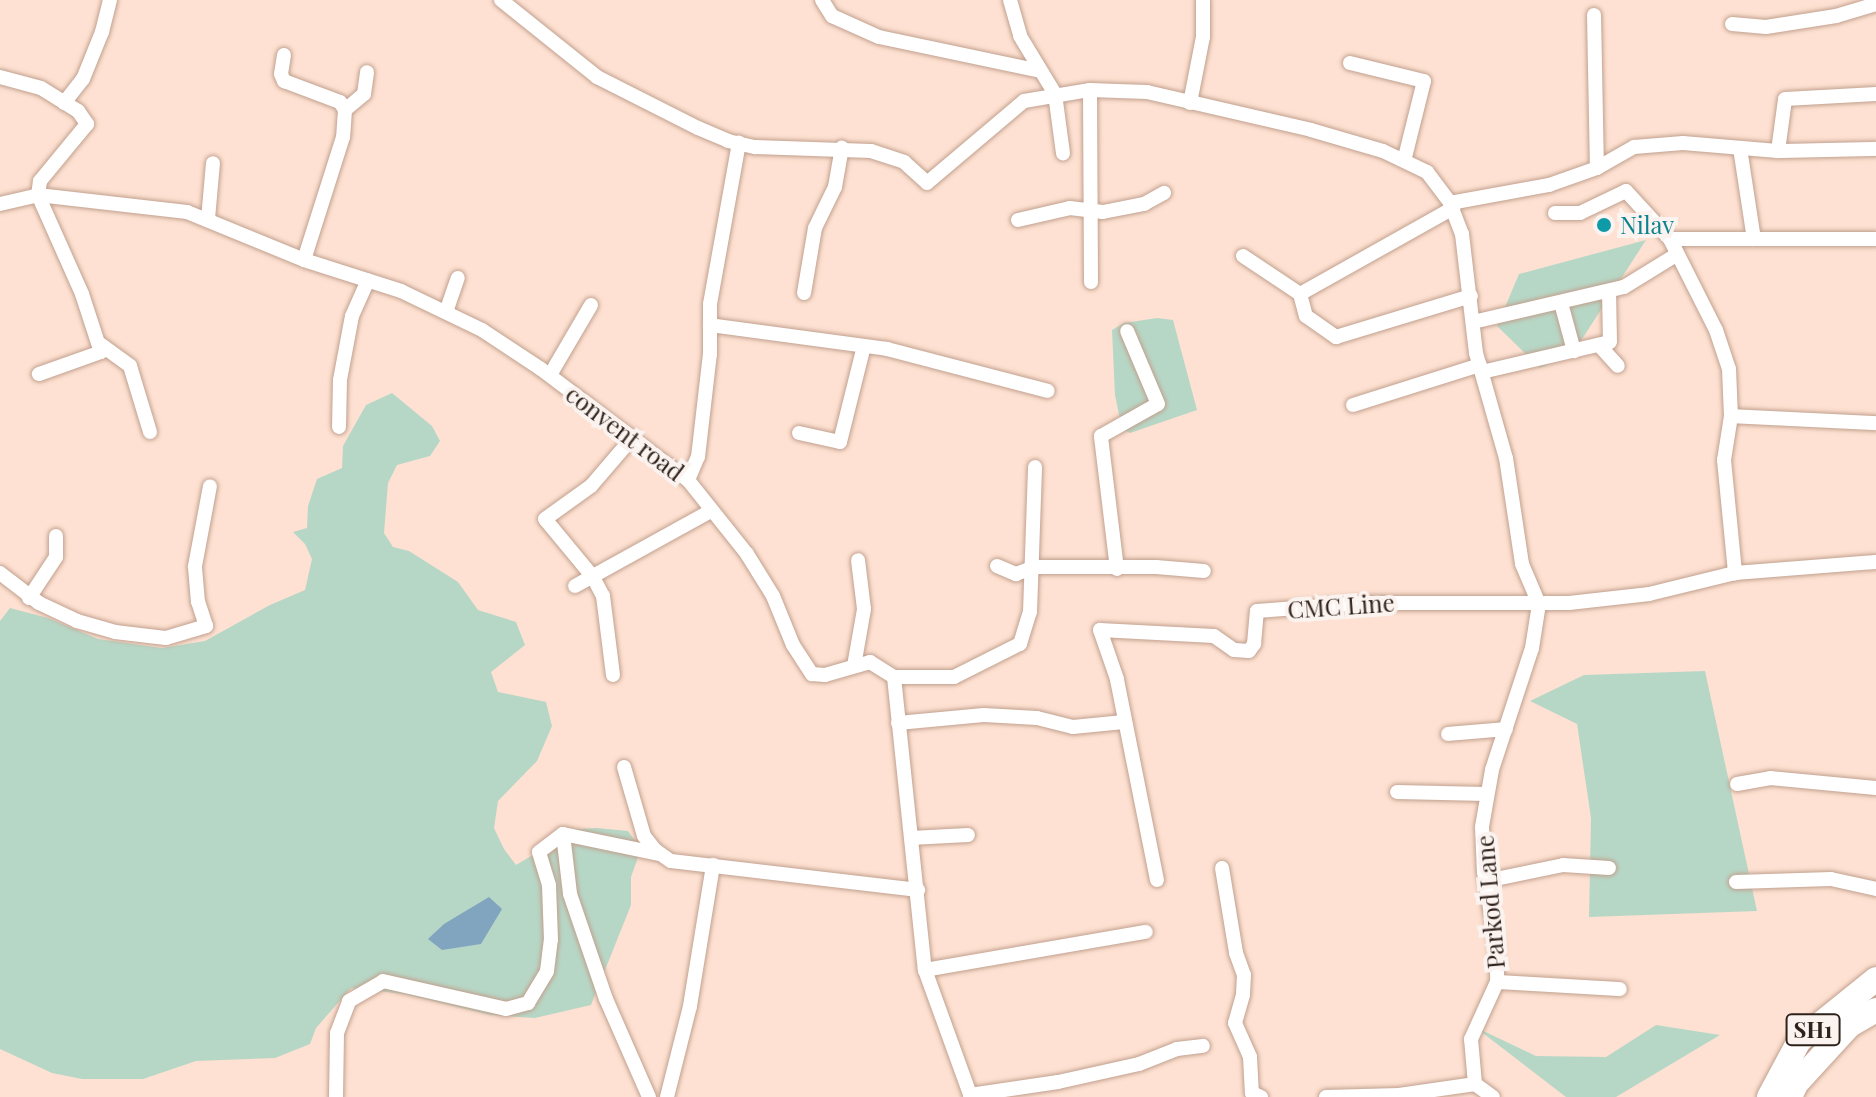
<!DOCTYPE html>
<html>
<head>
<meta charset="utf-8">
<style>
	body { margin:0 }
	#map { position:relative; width:1876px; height:1097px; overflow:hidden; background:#fee1d2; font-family:"Playfair Display",serif }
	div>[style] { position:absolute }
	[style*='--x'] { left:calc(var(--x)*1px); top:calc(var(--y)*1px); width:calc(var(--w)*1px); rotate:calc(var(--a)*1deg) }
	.green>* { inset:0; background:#b7d7c6 }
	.water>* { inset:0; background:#81a4bf }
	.roads { filter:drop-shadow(0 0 2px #c1a08e) drop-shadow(0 0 2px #c1a08e) }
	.minor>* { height:14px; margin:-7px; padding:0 7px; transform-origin:7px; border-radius:7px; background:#fff }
	.primary>* { height:24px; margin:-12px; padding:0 12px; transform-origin:12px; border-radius:12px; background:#fff }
	.dots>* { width:22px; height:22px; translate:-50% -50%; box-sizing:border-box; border:4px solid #fbf3f0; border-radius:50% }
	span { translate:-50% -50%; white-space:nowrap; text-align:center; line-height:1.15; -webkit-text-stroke:8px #fbf3f0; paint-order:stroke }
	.shield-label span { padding:2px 6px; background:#fbf3f0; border:2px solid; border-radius:6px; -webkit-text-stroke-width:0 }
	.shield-label { font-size:22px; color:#2f221b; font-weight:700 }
	.culture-label { font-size:24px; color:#0d838f }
	.left { translate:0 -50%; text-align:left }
	.street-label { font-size:24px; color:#2f221b }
</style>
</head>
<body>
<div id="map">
	<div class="green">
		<div style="clip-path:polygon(1646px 240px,1573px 353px,1540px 368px,1497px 326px,1519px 274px)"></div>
		<div style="clip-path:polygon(1157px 318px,1173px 320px,1197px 410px,1130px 433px,1122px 429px,1115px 395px,1112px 330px,1124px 323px)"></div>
		<div style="clip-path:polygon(392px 393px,432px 426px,440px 441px,430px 456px,397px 465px,388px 483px,384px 533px,393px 547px,409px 551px,458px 582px,478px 610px,516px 622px,525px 645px,491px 672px,498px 692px,546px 702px,552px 726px,537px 761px,498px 801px,494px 828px,504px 849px,516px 865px,548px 846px,562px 830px,597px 828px,628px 831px,641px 849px,631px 877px,631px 905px,591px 1005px,535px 1018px,490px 1015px,404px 994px,351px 988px,316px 1028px,310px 1044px,275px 1058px,196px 1061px,143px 1079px,82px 1079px,52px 1073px,0 1049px,0 621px,10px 608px,48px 618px,98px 639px,162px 648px,205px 641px,270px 605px,305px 590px,312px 559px,305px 544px,293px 532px,307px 528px,308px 506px,317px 479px,342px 468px,343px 446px,366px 405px)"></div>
		<div style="clip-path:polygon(1705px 671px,1757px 911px,1589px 917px,1591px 818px,1577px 724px,1530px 701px,1584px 675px)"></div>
		<div style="clip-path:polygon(1656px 1025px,1720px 1035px,1616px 1097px,1566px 1097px,1475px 1027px,1536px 1056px,1606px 1057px)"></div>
	</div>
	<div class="water">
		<div style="clip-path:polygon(489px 897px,502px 909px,481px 944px,442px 950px,428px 939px,444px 924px)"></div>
	</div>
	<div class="roads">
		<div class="minor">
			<div style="--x:501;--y:0;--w:123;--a:38.7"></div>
			<div style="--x:597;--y:77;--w:113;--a:26.8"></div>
			<div style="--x:698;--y:128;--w:33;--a:23"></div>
			<div style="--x:728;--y:141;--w:28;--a:13"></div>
			<div style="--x:755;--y:147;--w:116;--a:2"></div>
			<div style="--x:871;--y:151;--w:35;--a:18"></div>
			<div style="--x:904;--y:162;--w:31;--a:42"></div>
			<div style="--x:927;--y:183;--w:127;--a:-40.2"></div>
			<div style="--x:1024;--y:101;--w:67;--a:-9.5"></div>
			<div style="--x:1090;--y:90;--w:57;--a:2"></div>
			<div style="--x:1147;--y:92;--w:168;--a:13"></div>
			<div style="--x:1311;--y:130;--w:75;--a:16.3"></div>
			<div style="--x:1383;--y:151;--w:49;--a:25.5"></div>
			<div style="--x:1427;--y:172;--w:39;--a:53"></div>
			<div style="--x:1450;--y:203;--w:33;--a:69"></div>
			<div style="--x:1462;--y:234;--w:120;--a:83.3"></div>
			<div style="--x:1476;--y:353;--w:109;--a:74.1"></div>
			<div style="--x:1506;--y:458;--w:107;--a:81.4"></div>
			<div style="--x:1522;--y:564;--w:43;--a:67"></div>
			<div style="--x:1539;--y:604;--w:45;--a:99"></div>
			<div style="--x:1532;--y:648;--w:128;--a:108.2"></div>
			<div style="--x:1492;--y:770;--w:58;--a:100"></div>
			<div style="--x:1482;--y:827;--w:45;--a:87.5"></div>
			<div style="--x:1484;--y:872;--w:73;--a:80.5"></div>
			<div style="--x:1496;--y:944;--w:38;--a:88"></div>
			<div style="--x:1497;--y:982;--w:63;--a:114.5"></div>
			<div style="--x:1471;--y:1039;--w:45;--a:84.9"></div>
			<div style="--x:1475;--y:1084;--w:22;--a:36"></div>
			<div style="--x:822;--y:0;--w:19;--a:58"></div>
			<div style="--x:832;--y:16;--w:51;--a:24.1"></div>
			<div style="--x:879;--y:37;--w:165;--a:11.9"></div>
			<div style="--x:1010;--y:0;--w:37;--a:74"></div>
			<div style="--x:1020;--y:36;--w:68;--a:58.9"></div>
			<div style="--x:1055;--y:94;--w:60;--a:82.3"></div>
			<div style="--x:1594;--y:15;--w:153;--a:88.9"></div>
			<div style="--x:1732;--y:24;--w:34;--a:5"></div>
			<div style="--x:1766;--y:27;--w:71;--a:-8.9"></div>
			<div style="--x:1836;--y:16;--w:42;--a:-16.7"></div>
			<div style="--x:284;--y:55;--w:19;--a:99"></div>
			<div style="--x:281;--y:74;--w:8;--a:67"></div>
			<div style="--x:284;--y:81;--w:60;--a:20.6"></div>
			<div style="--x:340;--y:102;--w:9;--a:58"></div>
			<div style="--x:345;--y:110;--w:27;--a:94"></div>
			<div style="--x:343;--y:137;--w:129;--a:107.6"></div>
			<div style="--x:1350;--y:63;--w:76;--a:13.7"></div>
			<div style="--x:1424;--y:81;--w:82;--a:104"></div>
			<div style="--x:0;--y:77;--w:42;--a:15"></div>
			<div style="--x:41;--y:88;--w:44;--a:31.9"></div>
			<div style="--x:78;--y:111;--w:16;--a:55"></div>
			<div style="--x:87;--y:124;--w:74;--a:129.5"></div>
			<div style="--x:40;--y:181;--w:14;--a:98"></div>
			<div style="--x:38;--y:195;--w:108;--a:66"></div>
			<div style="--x:82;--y:294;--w:61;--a:71.9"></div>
			<div style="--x:101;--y:352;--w:66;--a:160.5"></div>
			<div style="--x:1090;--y:90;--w:192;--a:89.7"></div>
			<div style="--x:64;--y:103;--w:31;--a:-52"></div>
			<div style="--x:83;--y:79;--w:51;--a:-68"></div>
			<div style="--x:102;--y:32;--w:33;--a:-76"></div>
			<div style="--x:1190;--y:103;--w:67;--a:-78.9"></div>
			<div style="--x:1203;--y:37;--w:37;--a:-90"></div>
			<div style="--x:345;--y:110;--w:25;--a:-40"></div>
			<div style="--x:364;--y:94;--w:22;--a:-82"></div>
			<div style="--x:1740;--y:148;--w:92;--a:81.3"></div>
			<div style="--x:1778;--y:151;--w:98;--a:-1.2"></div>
			<div style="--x:1450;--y:203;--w:101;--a:-10.3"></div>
			<div style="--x:1549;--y:185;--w:51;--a:-19.5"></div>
			<div style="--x:1597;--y:168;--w:43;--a:-29.6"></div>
			<div style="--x:1634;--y:147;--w:49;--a:-4.7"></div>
			<div style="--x:1683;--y:143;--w:95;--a:4.8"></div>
			<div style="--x:1778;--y:151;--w:52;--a:-82.3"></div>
			<div style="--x:1785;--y:99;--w:91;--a:-3.1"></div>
			<div style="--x:0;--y:204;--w:39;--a:-13"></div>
			<div style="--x:38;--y:195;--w:150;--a:6.5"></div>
			<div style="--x:187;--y:212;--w:126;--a:22.3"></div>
			<div style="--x:304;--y:260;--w:102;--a:17.7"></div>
			<div style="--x:401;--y:291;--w:90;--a:25.7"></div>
			<div style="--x:482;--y:330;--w:71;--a:33.5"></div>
			<div style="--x:541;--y:369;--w:184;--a:37.1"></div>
			<div style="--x:688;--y:480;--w:95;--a:51.4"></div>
			<div style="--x:747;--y:554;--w:49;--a:58.2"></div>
			<div style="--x:773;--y:596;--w:53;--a:67.8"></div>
			<div style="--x:793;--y:645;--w:35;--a:57"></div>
			<div style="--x:812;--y:674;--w:13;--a:4"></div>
			<div style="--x:825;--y:675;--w:47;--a:-16.1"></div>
			<div style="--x:870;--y:662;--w:28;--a:32"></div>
			<div style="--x:894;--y:677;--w:295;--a:84"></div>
			<div style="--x:925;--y:970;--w:135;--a:70.1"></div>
			<div style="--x:1555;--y:213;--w:25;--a:0"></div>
			<div style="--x:1580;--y:213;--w:51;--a:-25.6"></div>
			<div style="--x:1626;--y:191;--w:65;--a:47.5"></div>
			<div style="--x:1670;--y:239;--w:102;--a:63.2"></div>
			<div style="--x:1716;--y:330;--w:41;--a:71.6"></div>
			<div style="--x:1729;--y:369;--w:47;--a:87.6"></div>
			<div style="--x:1731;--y:416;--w:45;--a:99"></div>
			<div style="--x:1724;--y:460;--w:114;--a:84.4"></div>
			<div style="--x:208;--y:219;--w:56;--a:-84.9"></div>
			<div style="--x:1018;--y:220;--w:53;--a:-13"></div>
			<div style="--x:1070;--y:208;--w:33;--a:7"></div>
			<div style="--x:1103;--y:212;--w:42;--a:-11"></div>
			<div style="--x:1144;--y:204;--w:23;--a:-29"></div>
			<div style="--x:1670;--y:239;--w:206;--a:0"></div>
			<div style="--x:1243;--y:256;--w:69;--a:33.7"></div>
			<div style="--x:1300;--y:294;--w:23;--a:75"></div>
			<div style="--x:1306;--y:316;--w:37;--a:35"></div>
			<div style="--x:1336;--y:337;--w:141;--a:-16.9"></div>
			<div style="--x:804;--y:293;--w:66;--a:-80.4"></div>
			<div style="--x:815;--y:228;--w:46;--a:-64"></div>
			<div style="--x:835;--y:187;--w:40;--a:-80"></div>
			<div style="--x:1300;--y:294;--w:176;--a:-29.3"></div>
			<div style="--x:1561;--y:303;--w:50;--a:74.8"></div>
			<div style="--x:446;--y:312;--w:36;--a:-71"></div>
			<div style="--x:1473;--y:322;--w:155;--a:-13.1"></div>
			<div style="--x:1624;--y:287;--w:61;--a:-31.6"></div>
			<div style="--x:710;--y:325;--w:179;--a:7.7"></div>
			<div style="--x:887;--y:349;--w:166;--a:14.6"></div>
			<div style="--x:100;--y:344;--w:37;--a:36"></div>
			<div style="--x:130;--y:366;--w:69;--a:73.1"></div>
			<div style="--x:1599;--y:345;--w:28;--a:48"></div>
			<div style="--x:1482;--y:372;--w:131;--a:-13.2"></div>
			<div style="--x:1610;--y:342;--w:51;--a:-91.1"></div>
			<div style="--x:550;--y:375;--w:81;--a:-59.6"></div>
			<div style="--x:1353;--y:405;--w:133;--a:-17.5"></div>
			<div style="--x:1731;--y:416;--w:145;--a:2.8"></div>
			<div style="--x:339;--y:427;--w:47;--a:-88.8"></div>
			<div style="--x:340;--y:380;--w:65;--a:-79.4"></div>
			<div style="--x:352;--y:316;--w:39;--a:-66"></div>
			<div style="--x:799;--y:433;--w:42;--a:12.4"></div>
			<div style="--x:840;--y:442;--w:99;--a:-76"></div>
			<div style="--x:688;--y:480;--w:25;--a:-67"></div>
			<div style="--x:698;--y:457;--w:104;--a:-83.4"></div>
			<div style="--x:710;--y:354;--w:50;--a:-90"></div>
			<div style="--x:710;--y:304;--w:164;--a:-79.8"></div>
			<div style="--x:997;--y:566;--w:21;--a:23"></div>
			<div style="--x:1016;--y:574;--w:19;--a:-21"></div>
			<div style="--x:1034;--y:567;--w:122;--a:0"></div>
			<div style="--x:1156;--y:567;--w:48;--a:4.8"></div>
			<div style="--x:1117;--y:569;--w:134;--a:-96.9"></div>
			<div style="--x:1101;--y:436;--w:65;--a:-29.3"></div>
			<div style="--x:1158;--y:404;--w:79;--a:-113"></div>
			<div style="--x:0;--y:573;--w:49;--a:37.6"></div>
			<div style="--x:39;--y:603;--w:42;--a:25.3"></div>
			<div style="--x:77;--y:621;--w:40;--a:16"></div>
			<div style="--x:115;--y:632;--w:51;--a:6.7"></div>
			<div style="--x:166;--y:638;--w:42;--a:-16.7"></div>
			<div style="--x:206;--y:626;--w:25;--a:-108"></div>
			<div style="--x:198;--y:602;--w:36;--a:-95"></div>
			<div style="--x:195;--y:566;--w:81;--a:-79.4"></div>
			<div style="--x:575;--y:586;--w:155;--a:-28.9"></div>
			<div style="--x:29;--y:598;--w:49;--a:-56.6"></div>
			<div style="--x:56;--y:557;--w:21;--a:-90"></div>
			<div style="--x:854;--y:666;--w:58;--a:-80"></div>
			<div style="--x:864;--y:609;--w:49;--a:-97"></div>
			<div style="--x:613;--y:675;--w:80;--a:-97.2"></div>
			<div style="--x:603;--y:596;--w:21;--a:-118"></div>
			<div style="--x:593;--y:577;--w:75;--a:-129.6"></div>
			<div style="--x:545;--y:519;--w:57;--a:-35.7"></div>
			<div style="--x:591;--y:486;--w:65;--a:-49.4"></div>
			<div style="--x:894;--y:677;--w:60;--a:0"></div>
			<div style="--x:954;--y:677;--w:74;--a:-26.6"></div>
			<div style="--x:1020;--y:644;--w:34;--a:-73"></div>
			<div style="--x:1030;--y:612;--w:145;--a:-88"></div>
			<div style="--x:898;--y:723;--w:86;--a:-5.3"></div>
			<div style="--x:984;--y:715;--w:53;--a:3.2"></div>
			<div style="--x:1037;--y:718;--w:37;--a:14"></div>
			<div style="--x:1073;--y:727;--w:51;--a:-5.6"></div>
			<div style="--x:1448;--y:734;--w:58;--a:-4.9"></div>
			<div style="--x:624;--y:767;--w:72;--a:73.8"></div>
			<div style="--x:644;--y:836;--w:18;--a:52"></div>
			<div style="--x:655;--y:850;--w:19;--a:35"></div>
			<div style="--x:671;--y:861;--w:249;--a:6.7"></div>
			<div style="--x:1737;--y:784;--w:34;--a:-10"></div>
			<div style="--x:1770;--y:778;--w:106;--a:5.4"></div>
			<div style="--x:1397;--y:792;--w:89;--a:1.3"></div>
			<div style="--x:563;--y:834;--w:60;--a:83.3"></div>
			<div style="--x:570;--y:894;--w:111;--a:71.1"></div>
			<div style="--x:606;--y:999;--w:107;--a:66.3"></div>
			<div style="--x:911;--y:838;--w:57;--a:-3"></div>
			<div style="--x:1222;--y:868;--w:86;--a:80.6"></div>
			<div style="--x:1236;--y:953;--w:23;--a:70"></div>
			<div style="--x:1244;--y:975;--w:20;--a:93"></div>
			<div style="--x:1243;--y:995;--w:29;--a:106"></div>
			<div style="--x:1235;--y:1023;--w:37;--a:66"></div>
			<div style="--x:1250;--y:1057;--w:36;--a:87"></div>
			<div style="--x:1252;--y:1093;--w:10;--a:24"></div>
			<div style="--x:1157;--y:880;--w:205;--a:-101.3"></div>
			<div style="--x:1117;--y:679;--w:52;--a:-109.1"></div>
			<div style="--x:1100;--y:630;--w:114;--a:3"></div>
			<div style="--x:1214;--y:636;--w:24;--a:35"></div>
			<div style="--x:1234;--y:650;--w:15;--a:4"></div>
			<div style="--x:1249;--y:651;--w:9;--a:-54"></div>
			<div style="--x:1254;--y:644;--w:33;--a:-85"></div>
			<div style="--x:1257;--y:611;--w:106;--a:-4.3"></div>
			<div style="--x:1363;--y:603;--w:206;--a:0"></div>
			<div style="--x:1569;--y:603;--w:81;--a:-6.4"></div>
			<div style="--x:1649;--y:594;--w:89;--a:-13.7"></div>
			<div style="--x:1735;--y:573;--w:141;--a:-4.5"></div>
			<div style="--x:1486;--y:881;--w:79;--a:-11.7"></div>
			<div style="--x:1563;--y:865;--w:46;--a:3.7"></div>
			<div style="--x:1736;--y:882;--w:95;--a:-1.8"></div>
			<div style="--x:1831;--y:879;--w:46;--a:12.5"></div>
			<div style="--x:925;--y:970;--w:224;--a:-9.8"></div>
			<div style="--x:1497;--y:982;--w:123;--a:3.3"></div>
			<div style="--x:970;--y:1095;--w:89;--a:-8.4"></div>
			<div style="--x:1058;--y:1082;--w:83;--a:-12.5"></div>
			<div style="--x:1139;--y:1064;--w:41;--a:-21.5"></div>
			<div style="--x:1177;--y:1049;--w:26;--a:-7"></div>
			<div style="--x:336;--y:1097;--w:64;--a:-89.1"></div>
			<div style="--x:337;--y:1033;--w:34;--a:-69"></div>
			<div style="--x:349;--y:1001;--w:39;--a:-30"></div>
			<div style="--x:383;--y:981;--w:126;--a:12.8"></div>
			<div style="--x:506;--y:1009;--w:23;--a:-15"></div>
			<div style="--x:528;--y:1003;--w:37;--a:-59"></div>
			<div style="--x:547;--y:971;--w:31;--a:-83"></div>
			<div style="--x:551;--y:940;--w:55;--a:-92.1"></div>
			<div style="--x:549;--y:885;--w:34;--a:-107"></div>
			<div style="--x:539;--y:852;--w:30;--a:-37"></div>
			<div style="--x:563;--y:834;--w:99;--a:11.7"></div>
			<div style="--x:667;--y:1097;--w:94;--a:-75.8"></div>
			<div style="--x:690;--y:1006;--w:143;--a:-80.7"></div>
			<div style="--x:1326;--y:1097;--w:73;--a:-1.6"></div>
			<div style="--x:1399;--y:1095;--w:77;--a:-8.2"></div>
		</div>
		<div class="primary">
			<div style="--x:1769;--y:1097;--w:64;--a:-61.8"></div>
			<div style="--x:1799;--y:1041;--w:99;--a:-38.8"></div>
			<div style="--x:1790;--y:1097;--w:14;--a:-65"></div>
			<div style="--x:1796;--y:1084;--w:80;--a:-47.5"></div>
			<div style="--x:1850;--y:1025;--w:30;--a:-30"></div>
		</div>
	</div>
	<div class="dots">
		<div style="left:1604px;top:225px;background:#0f9aa8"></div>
	</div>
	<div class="shield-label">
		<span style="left:1813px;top:1030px">SH1</span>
	</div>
	<div class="culture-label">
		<span class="left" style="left:1620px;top:225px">Nilav</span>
	</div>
	<div class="street-label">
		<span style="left:625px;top:433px;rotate:37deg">convent road</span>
		<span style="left:1341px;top:606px;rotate:-4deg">CMC Line</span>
		<span style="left:1490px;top:902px;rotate:-95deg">Parkod Lane</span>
	</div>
</div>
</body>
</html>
